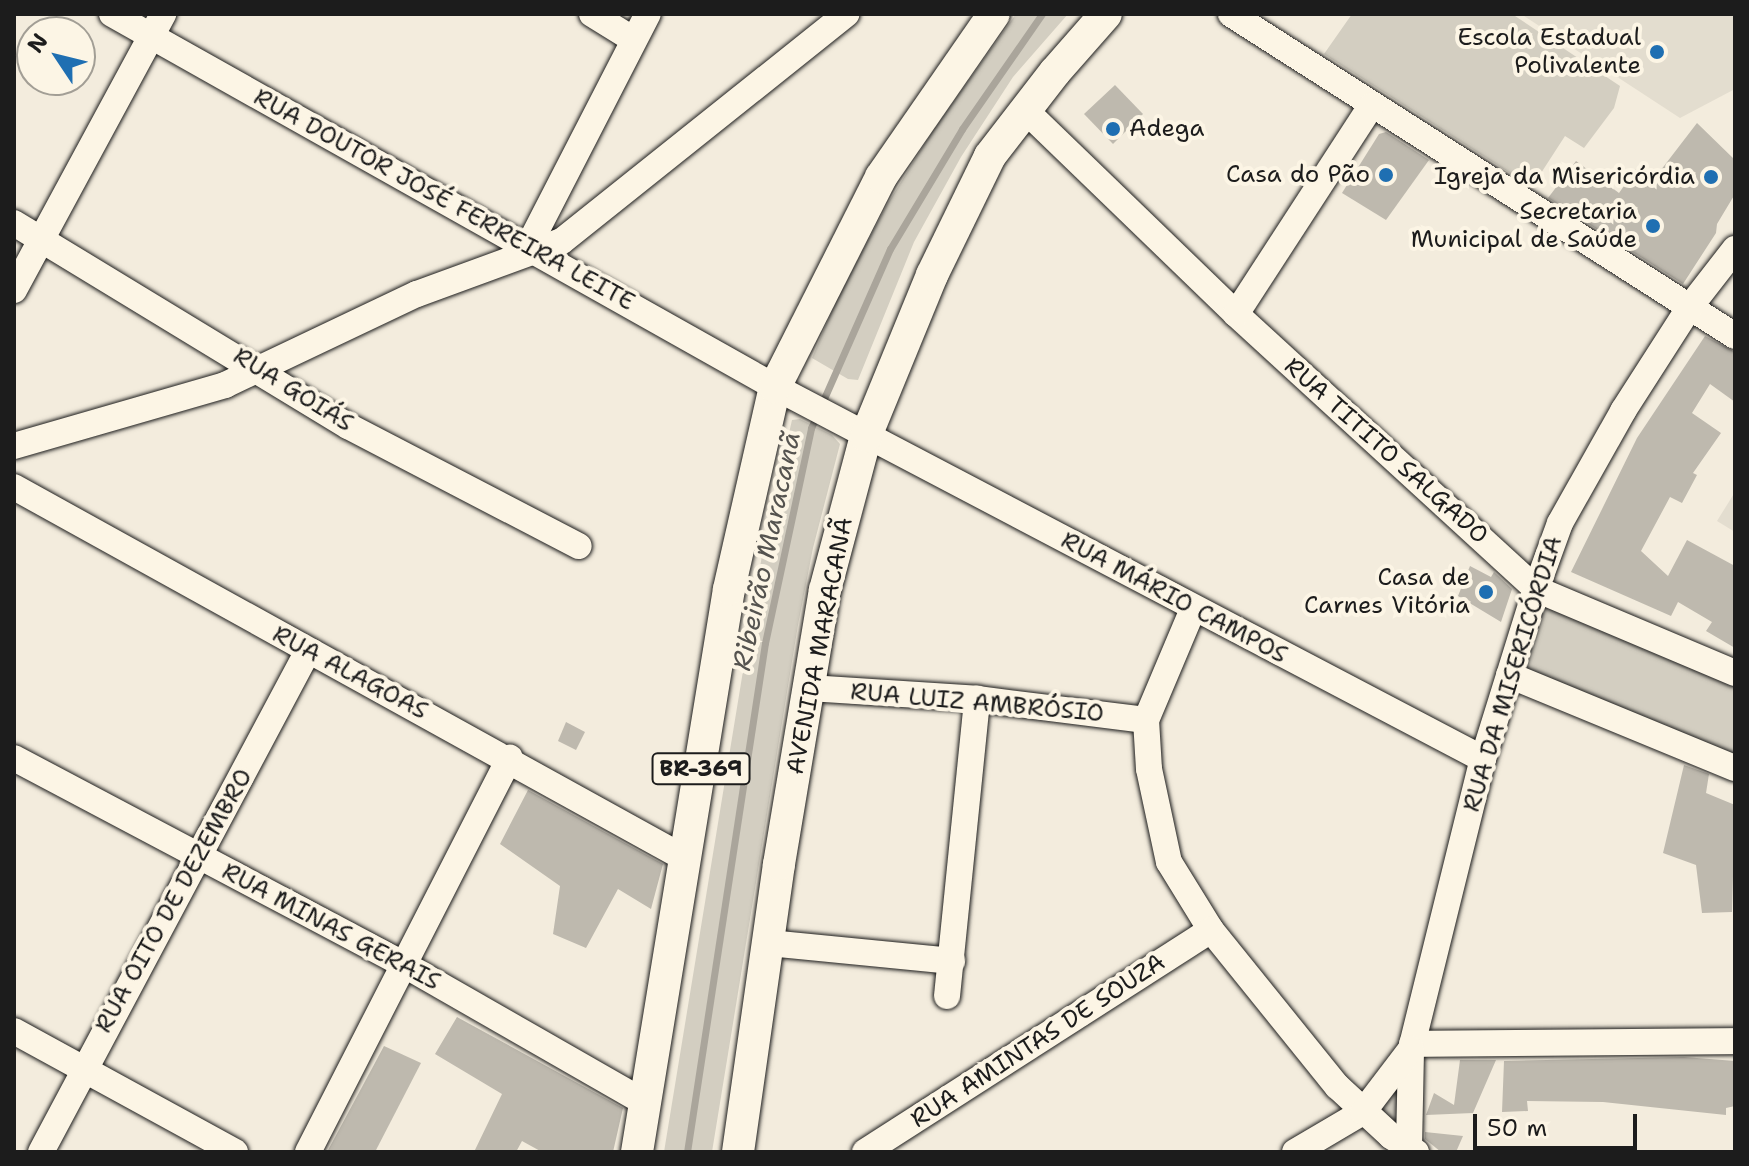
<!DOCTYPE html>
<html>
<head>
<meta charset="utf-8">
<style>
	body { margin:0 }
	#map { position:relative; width:1749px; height:1166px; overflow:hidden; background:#f3ecdd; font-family:"Shantell Sans",sans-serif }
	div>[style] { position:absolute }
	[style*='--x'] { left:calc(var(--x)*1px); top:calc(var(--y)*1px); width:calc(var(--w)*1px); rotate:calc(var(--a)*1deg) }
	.built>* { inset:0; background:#e3ddcf }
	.green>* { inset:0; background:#d3cec1 }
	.stream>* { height:7px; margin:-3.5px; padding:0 3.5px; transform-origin:3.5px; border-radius:3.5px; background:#aaa59b }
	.building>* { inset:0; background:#beb9ae }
	.roads { filter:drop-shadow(0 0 2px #1c1c1c) drop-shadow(0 0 2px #1c1c1c) }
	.minor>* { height:26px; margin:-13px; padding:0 13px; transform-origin:13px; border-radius:13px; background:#fcf5e5 }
	.major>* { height:32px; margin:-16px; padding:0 16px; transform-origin:16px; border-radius:16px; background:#fcf5e5 }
	.dots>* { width:22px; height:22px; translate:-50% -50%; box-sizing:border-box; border:4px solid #fcf5e5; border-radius:50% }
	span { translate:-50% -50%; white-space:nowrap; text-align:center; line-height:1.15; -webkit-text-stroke:8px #fcf5e5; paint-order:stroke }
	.shield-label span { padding:2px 6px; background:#fcf5e5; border:2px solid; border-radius:6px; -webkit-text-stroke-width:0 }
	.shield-label { font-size:22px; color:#1c1c1c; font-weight:700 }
	.poi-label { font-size:24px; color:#1c1c1c }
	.right { translate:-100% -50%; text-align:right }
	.left { translate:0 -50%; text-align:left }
	.street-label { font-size:24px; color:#1c1c1c }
	.water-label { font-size:26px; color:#55534f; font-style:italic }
	.frame { position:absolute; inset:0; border:16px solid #1c1c1c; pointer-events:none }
	.north { position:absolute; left:16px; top:16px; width:80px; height:80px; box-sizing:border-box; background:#fcf5e5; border:2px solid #a29e95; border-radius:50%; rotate:305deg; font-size:22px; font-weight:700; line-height:32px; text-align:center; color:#1c1c1c }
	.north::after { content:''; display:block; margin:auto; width:28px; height:36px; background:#1f6fb2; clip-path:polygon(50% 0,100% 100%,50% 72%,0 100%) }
	.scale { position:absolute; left:1473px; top:1114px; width:164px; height:36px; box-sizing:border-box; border:4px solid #1c1c1c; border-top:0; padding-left:10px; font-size:24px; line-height:28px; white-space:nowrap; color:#1c1c1c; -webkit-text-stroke:6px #fcf5e5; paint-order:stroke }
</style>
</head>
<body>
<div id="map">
	<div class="built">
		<div style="clip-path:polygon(1521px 14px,1735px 14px,1735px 89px,1680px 118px)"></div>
		<div style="clip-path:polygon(1735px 492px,1735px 532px,1717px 521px)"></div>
	</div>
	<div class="green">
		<div style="clip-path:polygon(1016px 14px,1068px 14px,1013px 77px,961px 157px,914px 242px,858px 380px,848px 379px,812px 358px,837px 299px,888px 203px,932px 132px)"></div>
		<div style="clip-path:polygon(1352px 14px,1512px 14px,1620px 86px,1614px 108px,1584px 148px,1565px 136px,1532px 187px,1324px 54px)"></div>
		<div style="clip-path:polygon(800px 419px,832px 435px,840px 444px,813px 548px,798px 625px,712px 1152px,664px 1152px,765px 537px,792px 420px)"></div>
		<div style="clip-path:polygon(1541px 600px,1735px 677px,1735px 758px,1517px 670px)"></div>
		<div style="clip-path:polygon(1389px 1090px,1405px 1091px,1405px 1138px,1371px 1114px)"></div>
	</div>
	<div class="stream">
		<div style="--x:687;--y:1152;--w:515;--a:-81.29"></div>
		<div style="--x:765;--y:643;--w:220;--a:-77.9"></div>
		<div style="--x:811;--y:428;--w:196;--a:-66.2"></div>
		<div style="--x:890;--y:249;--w:140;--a:-59"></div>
		<div style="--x:962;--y:129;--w:140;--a:-55.2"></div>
	</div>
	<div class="building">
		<div style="clip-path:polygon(1115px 85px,1143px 114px,1113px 144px,1084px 114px)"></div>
		<div style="clip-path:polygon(1697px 123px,1735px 160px,1735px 194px,1717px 224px,1716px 233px,1683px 284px,1548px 198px,1576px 161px,1619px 193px,1636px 169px,1654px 179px)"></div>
		<div style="clip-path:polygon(1386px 132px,1429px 160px,1386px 220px,1342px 193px,1379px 134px)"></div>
		<div style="clip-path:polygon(1705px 336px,1735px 352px,1735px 402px,1710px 384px,1692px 413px,1721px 433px,1693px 473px,1697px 475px,1682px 503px,1670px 497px,1641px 551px,1668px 576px,1687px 540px,1735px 566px,1735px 648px,1706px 631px,1712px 622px,1678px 602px,1671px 616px,1571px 572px,1637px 438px)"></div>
		<div style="clip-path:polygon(1470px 566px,1491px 577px,1494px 572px,1512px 589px,1501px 622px,1458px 596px)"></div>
		<div style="clip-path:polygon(566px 722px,585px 732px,576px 750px,558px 741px)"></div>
		<div style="clip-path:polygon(1684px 765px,1709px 774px,1706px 793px,1735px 805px,1732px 912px,1702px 913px,1696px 865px,1663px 853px)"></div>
		<div style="clip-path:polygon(528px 790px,663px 864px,651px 909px,618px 889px,586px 948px,553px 934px,560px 886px,500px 844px)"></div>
		<div style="clip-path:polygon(457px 1017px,623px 1108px,613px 1152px,542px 1152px,522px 1141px,516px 1152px,474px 1152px,502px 1094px,435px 1054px)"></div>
		<div style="clip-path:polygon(384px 1046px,421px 1063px,375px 1152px,327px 1152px)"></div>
		<div style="clip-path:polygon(1684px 1057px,1735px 1061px,1735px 1106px,1726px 1108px,1726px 1115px,1603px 1102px,1527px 1101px,1528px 1111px,1502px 1112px,1504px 1061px)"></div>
		<div style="clip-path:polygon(1460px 1060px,1496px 1060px,1473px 1113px,1426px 1115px,1434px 1093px,1454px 1105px)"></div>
		<div style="clip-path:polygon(1425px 1132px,1463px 1136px,1456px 1152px,1441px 1152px,1425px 1139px)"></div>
	</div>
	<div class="roads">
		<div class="minor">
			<div style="--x:112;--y:14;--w:761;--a:29.36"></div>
			<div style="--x:775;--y:387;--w:800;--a:27.72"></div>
			<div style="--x:592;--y:14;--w:49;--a:31.8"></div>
			<div style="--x:1231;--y:14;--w:598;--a:32.57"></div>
			<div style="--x:1025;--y:110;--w:293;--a:44"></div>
			<div style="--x:1236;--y:314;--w:407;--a:42.5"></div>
			<div style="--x:1536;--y:589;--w:216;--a:22.9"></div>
			<div style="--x:14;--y:223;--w:391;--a:31.3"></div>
			<div style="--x:348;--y:426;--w:260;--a:27.5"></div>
			<div style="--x:528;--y:247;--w:262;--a:-62.8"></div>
			<div style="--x:14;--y:290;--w:314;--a:-61.6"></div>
			<div style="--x:1236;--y:314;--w:248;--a:-57"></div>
			<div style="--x:14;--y:446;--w:220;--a:-16.1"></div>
			<div style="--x:225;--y:385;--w:212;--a:-25.4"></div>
			<div style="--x:417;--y:294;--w:154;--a:-20.1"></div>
			<div style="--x:562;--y:241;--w:364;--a:-38.6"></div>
			<div style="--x:14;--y:487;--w:768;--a:28.97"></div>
			<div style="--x:1193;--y:609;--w:121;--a:112.9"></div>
			<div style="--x:1146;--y:720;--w:49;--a:86.5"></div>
			<div style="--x:1149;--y:769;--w:95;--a:77.9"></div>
			<div style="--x:1169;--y:862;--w:80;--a:58.3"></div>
			<div style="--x:1211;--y:930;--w:201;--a:51.1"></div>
			<div style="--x:1337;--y:1086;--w:74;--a:42.8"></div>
			<div style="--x:1391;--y:1136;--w:30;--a:33"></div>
			<div style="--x:1509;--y:675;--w:244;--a:22.4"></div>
			<div style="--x:809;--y:688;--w:168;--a:3.7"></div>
			<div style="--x:977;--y:699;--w:170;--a:7.1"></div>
			<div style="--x:14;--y:758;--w:440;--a:27.9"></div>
			<div style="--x:403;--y:964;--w:278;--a:29.8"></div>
			<div style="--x:769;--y:943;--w:184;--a:5.6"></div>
			<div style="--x:947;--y:996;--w:299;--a:-84.2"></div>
			<div style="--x:14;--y:1031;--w:252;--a:28.7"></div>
			<div style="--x:1412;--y:1044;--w:323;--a:-0.5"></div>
			<div style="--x:1409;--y:1147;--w:98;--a:-88.8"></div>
			<div style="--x:1411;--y:1049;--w:299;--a:-76.1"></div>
			<div style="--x:1483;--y:759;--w:178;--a:-72.7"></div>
			<div style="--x:1536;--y:589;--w:70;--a:-70"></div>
			<div style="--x:1560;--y:523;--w:129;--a:-60.6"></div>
			<div style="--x:1623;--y:411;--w:122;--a:-57.3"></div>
			<div style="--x:1689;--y:308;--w:75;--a:-52.1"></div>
			<div style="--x:41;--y:1152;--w:568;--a:-61.95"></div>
			<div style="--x:308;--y:1152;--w:443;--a:-62.9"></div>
			<div style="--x:865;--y:1152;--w:411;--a:-32.7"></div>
			<div style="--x:1295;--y:1152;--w:79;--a:-30.5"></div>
			<div style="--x:1363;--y:1112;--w:79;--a:-52.7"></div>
		</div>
		<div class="major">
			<div style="--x:637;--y:1152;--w:570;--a:-80.72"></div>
			<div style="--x:729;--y:589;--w:207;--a:-77.2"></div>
			<div style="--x:775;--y:387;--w:235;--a:-63.2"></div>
			<div style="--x:881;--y:177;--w:198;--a:-55.3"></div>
			<div style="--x:738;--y:1152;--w:291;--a:-81.9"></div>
			<div style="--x:779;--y:864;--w:278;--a:-80.5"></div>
			<div style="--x:825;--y:590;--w:159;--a:-75.1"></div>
			<div style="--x:866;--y:436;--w:174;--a:-67.7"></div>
			<div style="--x:932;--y:275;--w:132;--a:-64"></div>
			<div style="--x:990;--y:156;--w:106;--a:-52.3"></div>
			<div style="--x:1055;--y:72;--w:77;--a:-48.7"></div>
		</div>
	</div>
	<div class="dots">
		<div style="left:1657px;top:52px;background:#1f6fb2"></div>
		<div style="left:1113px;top:129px;background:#1f6fb2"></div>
		<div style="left:1386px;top:175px;background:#1f6fb2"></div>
		<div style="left:1711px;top:177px;background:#1f6fb2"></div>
		<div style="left:1653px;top:226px;background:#1f6fb2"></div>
		<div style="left:1486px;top:592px;background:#1f6fb2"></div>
	</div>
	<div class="shield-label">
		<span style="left:701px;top:769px">BR-369</span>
	</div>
	<div class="poi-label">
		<span class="right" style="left:1641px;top:52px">Escola Estadual<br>Polivalente</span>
		<span class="left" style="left:1129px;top:129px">Adega</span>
		<span class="right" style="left:1370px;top:175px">Casa do Pão</span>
		<span class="right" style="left:1695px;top:177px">Igreja da Misericórdia</span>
		<span class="right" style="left:1637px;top:226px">Secretaria<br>Municipal de Saúde</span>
		<span class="right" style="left:1470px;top:592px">Casa de<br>Carnes Vitória</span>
	</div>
	<div class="street-label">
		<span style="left:444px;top:200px;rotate:29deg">RUA DOUTOR JOSÉ FERREIRA LEITE</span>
		<span style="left:293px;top:390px;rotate:32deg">RUA GOIÁS</span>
		<span style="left:1386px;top:451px;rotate:42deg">RUA TITITO SALGADO</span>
		<span style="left:1174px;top:598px;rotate:28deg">RUA MÁRIO CAMPOS</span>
		<span style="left:820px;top:646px;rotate:-79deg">AVENIDA MARACANÃ</span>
		<span style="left:350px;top:673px;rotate:28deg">RUA ALAGOAS</span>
		<span style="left:1513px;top:674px;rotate:-73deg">RUA DA MISERICÓRDIA</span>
		<span style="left:977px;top:703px;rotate:5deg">RUA LUIZ AMBRÓSIO</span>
		<span style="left:174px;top:901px;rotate:-61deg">RUA OITO DE DEZEMBRO</span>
		<span style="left:331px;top:927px;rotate:28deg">RUA MINAS GERAIS</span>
		<span style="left:1038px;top:1041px;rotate:-33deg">RUA AMINTAS DE SOUZA</span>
	</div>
	<div class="water-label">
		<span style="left:766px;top:551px;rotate:-78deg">Ribeirão Maracanã</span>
	</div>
	<div class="frame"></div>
	<div class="north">N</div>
	<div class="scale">50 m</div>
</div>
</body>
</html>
